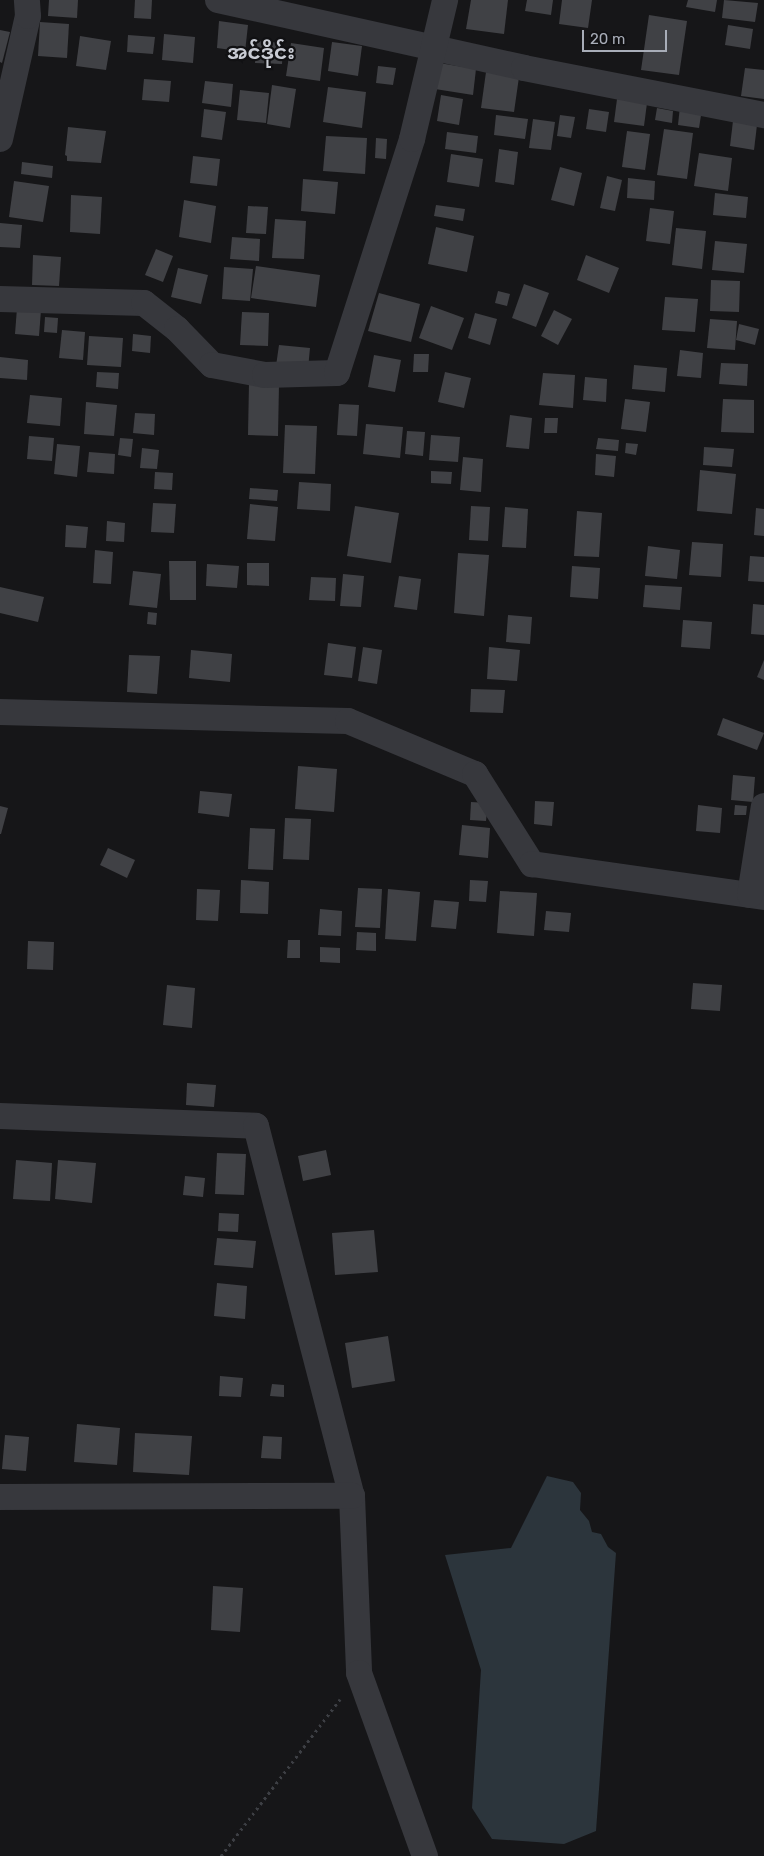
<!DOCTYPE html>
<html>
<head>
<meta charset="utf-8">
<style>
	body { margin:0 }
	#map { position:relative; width:764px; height:1856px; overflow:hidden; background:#161618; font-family:Rubik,"Noto Sans Myanmar",sans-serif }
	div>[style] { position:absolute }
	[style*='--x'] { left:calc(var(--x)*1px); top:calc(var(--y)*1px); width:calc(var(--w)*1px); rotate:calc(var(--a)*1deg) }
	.water>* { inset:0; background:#2c353c }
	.building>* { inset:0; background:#404145 }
	.path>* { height:3px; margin-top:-1.5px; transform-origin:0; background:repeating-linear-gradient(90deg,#3d3f44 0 2.5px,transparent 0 6.5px) }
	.minor>* { height:26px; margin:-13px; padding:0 13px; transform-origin:13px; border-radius:13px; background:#37383d }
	span { translate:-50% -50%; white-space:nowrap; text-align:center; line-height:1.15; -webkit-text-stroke:4.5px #111113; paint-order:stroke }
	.quarter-label { font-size:20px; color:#c9ccd4; font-weight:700 }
	.scale { position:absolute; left:582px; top:30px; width:85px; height:22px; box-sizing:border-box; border:2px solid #a8adb8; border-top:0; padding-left:6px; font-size:15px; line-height:18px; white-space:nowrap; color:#a8adb8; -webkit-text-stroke:4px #111113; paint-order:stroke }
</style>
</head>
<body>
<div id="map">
	<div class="water">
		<div style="clip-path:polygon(547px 1476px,573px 1482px,581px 1493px,580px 1510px,589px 1521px,592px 1532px,601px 1534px,608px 1547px,616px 1553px,596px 1831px,564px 1844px,492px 1839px,472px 1808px,481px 1670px,445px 1555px,511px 1548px)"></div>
	</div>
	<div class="building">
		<div style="clip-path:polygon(49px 0,78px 0,77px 18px,48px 16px)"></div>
		<div style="clip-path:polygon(135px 0,152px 0,151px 19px,134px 18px)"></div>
		<div style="clip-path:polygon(471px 0,508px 0,504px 34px,466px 29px)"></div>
		<div style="clip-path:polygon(527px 0,553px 0,551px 15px,525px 11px)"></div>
		<div style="clip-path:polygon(562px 0,592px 0,588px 28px,559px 24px)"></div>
		<div style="clip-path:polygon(688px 0,717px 0,715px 12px,686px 7px)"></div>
		<div style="clip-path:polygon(724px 0,758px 3px,755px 22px,722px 18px)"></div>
		<div style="clip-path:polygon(649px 15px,687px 21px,679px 75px,641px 70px)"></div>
		<div style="clip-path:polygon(219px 21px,248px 25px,245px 52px,217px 48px)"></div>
		<div style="clip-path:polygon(40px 22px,69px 24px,67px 58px,38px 56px)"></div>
		<div style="clip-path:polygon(728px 25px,753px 29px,750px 49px,725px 45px)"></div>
		<div style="clip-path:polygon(0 30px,10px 32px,2px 63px,0 62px)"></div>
		<div style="clip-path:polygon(164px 34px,195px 37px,193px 63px,162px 60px)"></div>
		<div style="clip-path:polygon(128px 35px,155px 37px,153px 54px,127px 52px)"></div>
		<div style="clip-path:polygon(80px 36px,111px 41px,106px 70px,76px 66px)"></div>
		<div style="clip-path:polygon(256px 41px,283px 43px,282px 64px,255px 63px)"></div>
		<div style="clip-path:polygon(332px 42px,362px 46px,358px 76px,328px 71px)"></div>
		<div style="clip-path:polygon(291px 43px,324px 48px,320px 81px,286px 76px)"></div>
		<div style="clip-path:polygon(439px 63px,476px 69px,473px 95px,435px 89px)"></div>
		<div style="clip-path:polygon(378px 66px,396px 68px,393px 85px,376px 83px)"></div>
		<div style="clip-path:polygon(745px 68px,764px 70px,764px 99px,741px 96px)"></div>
		<div style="clip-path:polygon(486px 72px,519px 77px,514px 112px,481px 108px)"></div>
		<div style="clip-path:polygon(144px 79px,171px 81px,169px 102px,142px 100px)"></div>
		<div style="clip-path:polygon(205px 81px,233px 84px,231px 107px,202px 103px)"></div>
		<div style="clip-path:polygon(272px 85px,296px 89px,290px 128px,267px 124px)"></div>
		<div style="clip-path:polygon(328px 87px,366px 92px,362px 128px,323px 122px)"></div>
		<div style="clip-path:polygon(240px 90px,269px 93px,266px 123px,237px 120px)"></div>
		<div style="clip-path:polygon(441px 95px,463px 99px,459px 125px,437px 121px)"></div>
		<div style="clip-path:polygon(617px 99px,647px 103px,644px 126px,614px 122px)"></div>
		<div style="clip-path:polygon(680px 106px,702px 109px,699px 128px,678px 125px)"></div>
		<div style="clip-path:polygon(657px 108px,673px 111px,672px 123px,655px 120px)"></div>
		<div style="clip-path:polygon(204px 109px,226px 112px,222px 140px,201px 137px)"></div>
		<div style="clip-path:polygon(589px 109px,609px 112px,606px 132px,586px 129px)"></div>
		<div style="clip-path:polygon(496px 115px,528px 119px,525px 139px,494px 135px)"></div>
		<div style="clip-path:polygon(560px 115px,575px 117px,571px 138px,557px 136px)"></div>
		<div style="clip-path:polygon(533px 119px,555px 122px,551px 150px,529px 148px)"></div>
		<div style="clip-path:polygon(733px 121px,757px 125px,754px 150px,730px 146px)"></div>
		<div style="clip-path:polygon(68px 127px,106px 131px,101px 163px,67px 161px,67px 156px,65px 155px)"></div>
		<div style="clip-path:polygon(664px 129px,693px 133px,687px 179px,657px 175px)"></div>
		<div style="clip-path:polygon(627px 131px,650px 134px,645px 170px,622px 167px)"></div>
		<div style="clip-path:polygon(447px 132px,478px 136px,476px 153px,445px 149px)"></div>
		<div style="clip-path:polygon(326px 136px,367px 138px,365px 174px,323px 171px)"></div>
		<div style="clip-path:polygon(376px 138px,387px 139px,386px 159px,375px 158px)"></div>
		<div style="clip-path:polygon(499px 149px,518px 152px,514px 185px,495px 182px)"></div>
		<div style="clip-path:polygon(699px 153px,732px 158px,728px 191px,694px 186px)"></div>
		<div style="clip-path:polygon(451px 154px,483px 159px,479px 187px,447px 182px)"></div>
		<div style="clip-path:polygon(193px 156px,220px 159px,217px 186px,190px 183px)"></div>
		<div style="clip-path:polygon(22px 162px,53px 166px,52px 178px,21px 174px)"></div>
		<div style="clip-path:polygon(560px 167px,582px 173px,574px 206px,551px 200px)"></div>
		<div style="clip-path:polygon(607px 176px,622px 180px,615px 211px,600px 208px)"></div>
		<div style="clip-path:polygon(628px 178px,655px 181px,654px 200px,627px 198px)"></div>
		<div style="clip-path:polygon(303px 179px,338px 182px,335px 214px,301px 211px)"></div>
		<div style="clip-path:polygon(14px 181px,49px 186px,43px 222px,9px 217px)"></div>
		<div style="clip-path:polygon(715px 193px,748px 197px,746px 218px,713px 215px)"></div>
		<div style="clip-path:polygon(71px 195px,102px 197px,100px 234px,70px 232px)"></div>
		<div style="clip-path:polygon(184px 200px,216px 206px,211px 243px,179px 237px)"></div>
		<div style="clip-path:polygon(436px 205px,465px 209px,463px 221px,434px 216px)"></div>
		<div style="clip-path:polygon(248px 206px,268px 207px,266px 234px,246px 233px)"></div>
		<div style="clip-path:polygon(650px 208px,674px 211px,670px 244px,646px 241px)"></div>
		<div style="clip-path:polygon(275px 219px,306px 221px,304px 259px,272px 258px)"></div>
		<div style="clip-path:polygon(0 223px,22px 225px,20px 248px,0 247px)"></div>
		<div style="clip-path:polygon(436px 227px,474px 236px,467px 272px,428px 264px)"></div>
		<div style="clip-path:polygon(676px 228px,706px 231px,702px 269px,672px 265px)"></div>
		<div style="clip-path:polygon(232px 237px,260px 239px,259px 261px,230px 259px)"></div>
		<div style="clip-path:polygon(715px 241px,747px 244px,744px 273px,712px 270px)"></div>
		<div style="clip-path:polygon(156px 249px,173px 256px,163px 282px,145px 275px)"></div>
		<div style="clip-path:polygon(33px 255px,61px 257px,59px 286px,32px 285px)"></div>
		<div style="clip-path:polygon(586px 255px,619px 268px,609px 293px,577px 280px)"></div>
		<div style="clip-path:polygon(256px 266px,320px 275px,316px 307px,251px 298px)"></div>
		<div style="clip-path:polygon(224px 267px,253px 269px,250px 301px,222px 299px)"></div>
		<div style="clip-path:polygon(178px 268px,208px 275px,201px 304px,171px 297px)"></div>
		<div style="clip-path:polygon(711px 280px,740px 281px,739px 312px,710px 311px)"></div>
		<div style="clip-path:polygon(524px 284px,549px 293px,536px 327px,512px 318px)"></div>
		<div style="clip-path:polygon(498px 291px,510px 294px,507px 306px,495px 303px)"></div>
		<div style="clip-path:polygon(379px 293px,420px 304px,411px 342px,368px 331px)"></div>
		<div style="clip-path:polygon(665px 297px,698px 299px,695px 332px,662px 330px)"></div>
		<div style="clip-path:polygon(431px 306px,464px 318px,452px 350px,419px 338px)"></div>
		<div style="clip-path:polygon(17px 308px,41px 310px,39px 336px,15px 334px)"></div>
		<div style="clip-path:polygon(554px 310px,572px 319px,558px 345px,541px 336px)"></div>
		<div style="clip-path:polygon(242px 312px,269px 313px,268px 346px,240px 345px)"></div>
		<div style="clip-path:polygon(475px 313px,497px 319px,490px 345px,468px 338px)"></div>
		<div style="clip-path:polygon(45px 317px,58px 318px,57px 333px,44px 332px)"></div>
		<div style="clip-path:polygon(710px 319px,737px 321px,735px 350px,707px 348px)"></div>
		<div style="clip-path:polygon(739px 324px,759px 329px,755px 345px,736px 340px)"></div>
		<div style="clip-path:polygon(62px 330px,85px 332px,83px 360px,59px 358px)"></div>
		<div style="clip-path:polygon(133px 334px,151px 336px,150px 353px,132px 351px)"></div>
		<div style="clip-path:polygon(89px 336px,123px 338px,121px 367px,87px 365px)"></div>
		<div style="clip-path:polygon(279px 345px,310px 348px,308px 369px,276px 366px)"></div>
		<div style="clip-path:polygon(680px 350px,703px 353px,701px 378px,677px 376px)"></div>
		<div style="clip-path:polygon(414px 354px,429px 354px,428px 372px,413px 372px)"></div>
		<div style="clip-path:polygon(374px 355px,401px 360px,395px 392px,368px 387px)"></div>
		<div style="clip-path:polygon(0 357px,28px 360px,27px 380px,0 378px)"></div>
		<div style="clip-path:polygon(721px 363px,748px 364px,747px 386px,719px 384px)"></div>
		<div style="clip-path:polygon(634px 365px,667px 368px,665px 392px,632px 389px)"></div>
		<div style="clip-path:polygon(97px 372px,119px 373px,118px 389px,96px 387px)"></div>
		<div style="clip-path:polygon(445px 372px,471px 378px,464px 408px,438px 402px)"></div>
		<div style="clip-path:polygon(543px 373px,575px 375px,573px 408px,539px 405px)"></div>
		<div style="clip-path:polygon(585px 377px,607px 379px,606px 402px,583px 400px)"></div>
		<div style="clip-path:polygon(249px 383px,279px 384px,278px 436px,248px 435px)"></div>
		<div style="clip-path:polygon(30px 395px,62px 398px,60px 426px,27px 423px)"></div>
		<div style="clip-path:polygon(625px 399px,650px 402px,646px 432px,621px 429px)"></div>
		<div style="clip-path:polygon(723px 399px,754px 400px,754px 433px,721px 432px)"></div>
		<div style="clip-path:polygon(86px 402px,117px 405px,114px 436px,84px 434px)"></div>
		<div style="clip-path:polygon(339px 404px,359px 405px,357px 436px,337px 435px)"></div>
		<div style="clip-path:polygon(135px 413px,155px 414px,154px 435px,133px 433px)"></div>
		<div style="clip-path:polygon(510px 415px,532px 418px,529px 449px,506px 447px)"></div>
		<div style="clip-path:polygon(545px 418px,558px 418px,557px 433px,544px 433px)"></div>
		<div style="clip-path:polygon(366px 424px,403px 427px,400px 458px,363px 454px)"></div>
		<div style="clip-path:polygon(285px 425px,317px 426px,315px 474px,283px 473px)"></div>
		<div style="clip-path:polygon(407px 431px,425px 432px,423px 456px,405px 454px)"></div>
		<div style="clip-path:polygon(431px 435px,460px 437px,458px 462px,429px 460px)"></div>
		<div style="clip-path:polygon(29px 436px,54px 438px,52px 461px,27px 459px)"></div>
		<div style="clip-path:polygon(120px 438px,133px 439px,131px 457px,118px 455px)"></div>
		<div style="clip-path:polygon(598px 438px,619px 440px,618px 451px,596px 449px)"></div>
		<div style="clip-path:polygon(626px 443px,638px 444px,636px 455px,625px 453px)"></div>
		<div style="clip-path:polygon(57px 444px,80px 446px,77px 477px,54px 474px)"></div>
		<div style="clip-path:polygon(704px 447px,734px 449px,732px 467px,703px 465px)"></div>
		<div style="clip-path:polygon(142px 448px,159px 450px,157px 469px,140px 468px)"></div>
		<div style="clip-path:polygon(89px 452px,115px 454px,114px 474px,87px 472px)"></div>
		<div style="clip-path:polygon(596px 454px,616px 456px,614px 477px,595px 475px)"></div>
		<div style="clip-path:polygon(463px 457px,483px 459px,481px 492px,460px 490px)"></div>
		<div style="clip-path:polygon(700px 470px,736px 474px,732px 514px,697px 511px)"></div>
		<div style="clip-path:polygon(431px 471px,452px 472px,451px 484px,431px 483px)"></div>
		<div style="clip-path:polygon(155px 472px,173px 473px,172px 490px,154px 489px)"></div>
		<div style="clip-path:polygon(299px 482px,331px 484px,330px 511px,297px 509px)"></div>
		<div style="clip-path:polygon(250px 488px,278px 490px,277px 501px,249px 499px)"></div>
		<div style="clip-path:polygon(153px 503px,176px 504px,174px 533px,151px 532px)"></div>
		<div style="clip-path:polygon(250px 504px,278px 507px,275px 541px,247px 539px)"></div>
		<div style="clip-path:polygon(355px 506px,399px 513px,391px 563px,347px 556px)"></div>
		<div style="clip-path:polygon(471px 506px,490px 507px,488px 541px,469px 540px)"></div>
		<div style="clip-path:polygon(505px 507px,528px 509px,526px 548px,502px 547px)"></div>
		<div style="clip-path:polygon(756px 508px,764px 509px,764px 536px,754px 535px)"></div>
		<div style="clip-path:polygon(577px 511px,602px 513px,599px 557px,574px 556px)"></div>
		<div style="clip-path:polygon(107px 521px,125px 523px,124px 542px,106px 541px)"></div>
		<div style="clip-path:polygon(66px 525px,88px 527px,86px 548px,65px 547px)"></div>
		<div style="clip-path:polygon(692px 542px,723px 544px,721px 577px,689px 575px)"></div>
		<div style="clip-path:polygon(648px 546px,680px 550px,677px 579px,645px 576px)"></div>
		<div style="clip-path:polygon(95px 550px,113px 552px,111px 584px,93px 583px)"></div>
		<div style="clip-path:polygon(458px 553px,489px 555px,484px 616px,454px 613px)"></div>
		<div style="clip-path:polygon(750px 556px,764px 557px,764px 582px,748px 581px)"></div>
		<div style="clip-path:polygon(169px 561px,196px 561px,196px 600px,170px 600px)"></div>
		<div style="clip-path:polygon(247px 563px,269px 563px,269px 586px,247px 585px)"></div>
		<div style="clip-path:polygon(207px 564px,239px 566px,237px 588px,206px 586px)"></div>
		<div style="clip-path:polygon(572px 566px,600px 568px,598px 599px,570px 597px)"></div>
		<div style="clip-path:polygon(133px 571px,161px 574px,157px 608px,129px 605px)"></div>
		<div style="clip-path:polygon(343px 574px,364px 576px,361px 607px,340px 606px)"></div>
		<div style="clip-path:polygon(399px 576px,421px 579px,417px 610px,394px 607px)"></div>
		<div style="clip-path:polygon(311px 577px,336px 578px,335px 601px,309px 600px)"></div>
		<div style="clip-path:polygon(645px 585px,682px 587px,680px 610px,643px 607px)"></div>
		<div style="clip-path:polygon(0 587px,44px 597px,38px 622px,0 613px)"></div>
		<div style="clip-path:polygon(753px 604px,764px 605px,764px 635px,751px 634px)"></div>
		<div style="clip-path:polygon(148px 612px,157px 613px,156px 625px,147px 624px)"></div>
		<div style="clip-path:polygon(508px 615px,532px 617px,530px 644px,506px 642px)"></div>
		<div style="clip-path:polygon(683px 620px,712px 622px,710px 649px,681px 647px)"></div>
		<div style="clip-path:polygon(328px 643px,356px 647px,352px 678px,324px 675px)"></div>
		<div style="clip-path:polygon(363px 647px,382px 650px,377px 684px,358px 681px)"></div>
		<div style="clip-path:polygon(489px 647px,520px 650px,517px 681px,487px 679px)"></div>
		<div style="clip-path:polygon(191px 650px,232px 654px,230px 682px,189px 678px)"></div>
		<div style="clip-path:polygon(129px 655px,160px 656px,157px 694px,127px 692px)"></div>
		<div style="clip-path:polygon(764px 660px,764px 680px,757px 677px)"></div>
		<div style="clip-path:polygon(471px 689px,505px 690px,503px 713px,470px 712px)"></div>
		<div style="clip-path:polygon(723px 718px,764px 733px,757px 750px,717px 735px)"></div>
		<div style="clip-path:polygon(298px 766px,337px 769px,334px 812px,295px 809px)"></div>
		<div style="clip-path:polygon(733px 775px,755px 777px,753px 802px,731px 800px)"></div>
		<div style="clip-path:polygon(200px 791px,232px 794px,229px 817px,198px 813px)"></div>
		<div style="clip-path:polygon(535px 801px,554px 802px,552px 826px,534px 824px)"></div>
		<div style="clip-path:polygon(471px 802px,488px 803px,486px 821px,470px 820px)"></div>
		<div style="clip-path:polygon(698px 805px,722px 808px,720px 833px,696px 831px)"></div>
		<div style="clip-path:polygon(735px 805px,747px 806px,746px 815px,734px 815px)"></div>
		<div style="clip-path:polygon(0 806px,8px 808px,1px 834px,0 834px)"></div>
		<div style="clip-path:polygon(285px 818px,311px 819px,309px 860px,283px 859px)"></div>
		<div style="clip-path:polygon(462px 825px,490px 828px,488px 858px,459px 855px)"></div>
		<div style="clip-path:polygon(250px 828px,275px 829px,273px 870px,248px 869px)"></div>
		<div style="clip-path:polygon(108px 848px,135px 860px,127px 878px,100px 865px)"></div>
		<div style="clip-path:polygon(241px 880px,269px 882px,268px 914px,240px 913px)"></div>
		<div style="clip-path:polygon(470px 880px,488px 881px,486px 902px,469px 901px)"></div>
		<div style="clip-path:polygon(358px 888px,382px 889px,380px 928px,355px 927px)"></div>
		<div style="clip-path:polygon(197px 889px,220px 890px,218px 921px,196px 920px)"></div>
		<div style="clip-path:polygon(388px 889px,420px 892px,416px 941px,385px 939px)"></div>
		<div style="clip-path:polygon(500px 891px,537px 893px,534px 936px,497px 933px)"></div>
		<div style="clip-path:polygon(434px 900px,459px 902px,456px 929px,431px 927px)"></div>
		<div style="clip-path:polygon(320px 909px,342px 911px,341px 936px,318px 935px)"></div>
		<div style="clip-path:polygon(546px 911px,571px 913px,569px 932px,544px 930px)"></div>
		<div style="clip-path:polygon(357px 932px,376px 933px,376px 951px,356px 950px)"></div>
		<div style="clip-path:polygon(288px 940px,300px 940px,300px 958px,287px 958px)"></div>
		<div style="clip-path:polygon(28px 941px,54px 942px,53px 970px,27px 969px)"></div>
		<div style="clip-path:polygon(320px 947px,340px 948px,340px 963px,320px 962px)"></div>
		<div style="clip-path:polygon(693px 983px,722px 985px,720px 1011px,691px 1009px)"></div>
		<div style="clip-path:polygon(167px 985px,195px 988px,192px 1028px,163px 1025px)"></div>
		<div style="clip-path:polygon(187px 1083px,216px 1085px,214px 1107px,186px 1105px)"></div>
		<div style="clip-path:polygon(326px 1150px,331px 1175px,303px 1181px,298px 1156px)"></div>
		<div style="clip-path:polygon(217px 1153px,246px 1154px,244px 1195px,215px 1194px)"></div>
		<div style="clip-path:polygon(16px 1160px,52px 1163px,50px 1201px,13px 1199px)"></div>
		<div style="clip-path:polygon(58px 1160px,96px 1163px,92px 1203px,55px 1199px)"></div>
		<div style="clip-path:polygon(185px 1176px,205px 1178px,203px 1197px,183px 1195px)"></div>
		<div style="clip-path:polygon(219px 1213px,239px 1214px,238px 1232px,218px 1231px)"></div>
		<div style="clip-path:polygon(374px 1230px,378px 1272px,335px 1275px,332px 1233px)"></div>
		<div style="clip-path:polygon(217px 1238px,256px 1241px,253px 1268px,214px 1265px)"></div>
		<div style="clip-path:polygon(217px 1283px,247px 1286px,245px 1319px,214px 1316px)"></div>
		<div style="clip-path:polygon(388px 1336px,395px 1381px,352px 1388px,345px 1343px)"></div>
		<div style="clip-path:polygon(220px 1376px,243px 1378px,241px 1397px,219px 1396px)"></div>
		<div style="clip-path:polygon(272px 1384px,284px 1385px,284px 1397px,270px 1396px)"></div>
		<div style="clip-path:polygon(77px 1424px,120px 1428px,117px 1465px,74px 1462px)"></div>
		<div style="clip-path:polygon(135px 1433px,192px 1436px,189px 1475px,133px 1472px)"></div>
		<div style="clip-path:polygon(5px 1435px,29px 1437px,26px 1471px,2px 1469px)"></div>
		<div style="clip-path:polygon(263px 1436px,282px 1437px,281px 1459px,261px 1458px)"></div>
		<div style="clip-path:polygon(213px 1586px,243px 1588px,240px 1632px,211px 1630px)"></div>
	</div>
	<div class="path">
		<div style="--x:221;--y:1856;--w:197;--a:-52.8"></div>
	</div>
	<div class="minor">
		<div style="--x:218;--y:0;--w:313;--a:12.5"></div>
		<div style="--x:524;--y:68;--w:245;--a:11.1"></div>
		<div style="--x:0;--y:139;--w:126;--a:-77.2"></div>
		<div style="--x:28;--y:16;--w:16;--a:-94"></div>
		<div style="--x:0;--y:299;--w:144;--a:1.6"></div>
		<div style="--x:144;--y:303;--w:42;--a:38.2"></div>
		<div style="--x:177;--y:329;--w:50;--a:45.8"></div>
		<div style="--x:212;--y:365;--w:54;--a:10.7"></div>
		<div style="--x:265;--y:375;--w:72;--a:-1.6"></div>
		<div style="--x:337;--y:373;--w:246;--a:-72.2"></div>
		<div style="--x:412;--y:139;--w:143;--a:-76.6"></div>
		<div style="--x:0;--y:712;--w:348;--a:1.5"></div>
		<div style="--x:348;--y:721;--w:138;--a:22.7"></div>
		<div style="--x:475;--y:774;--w:107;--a:57.7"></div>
		<div style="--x:532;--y:864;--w:234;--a:8.1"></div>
		<div style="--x:750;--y:895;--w:90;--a:-81.1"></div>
		<div style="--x:0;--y:1116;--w:256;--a:2.2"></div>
		<div style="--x:256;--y:1126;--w:382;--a:75.5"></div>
		<div style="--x:352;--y:1496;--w:177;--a:87.7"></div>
		<div style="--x:359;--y:1673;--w:195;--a:70.2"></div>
		<div style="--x:0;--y:1497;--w:352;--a:-0.2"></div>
	</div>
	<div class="quarter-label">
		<span style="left:261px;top:52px">အင်ဒိုင်း</span>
	</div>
	<div class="scale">20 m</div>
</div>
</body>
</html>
